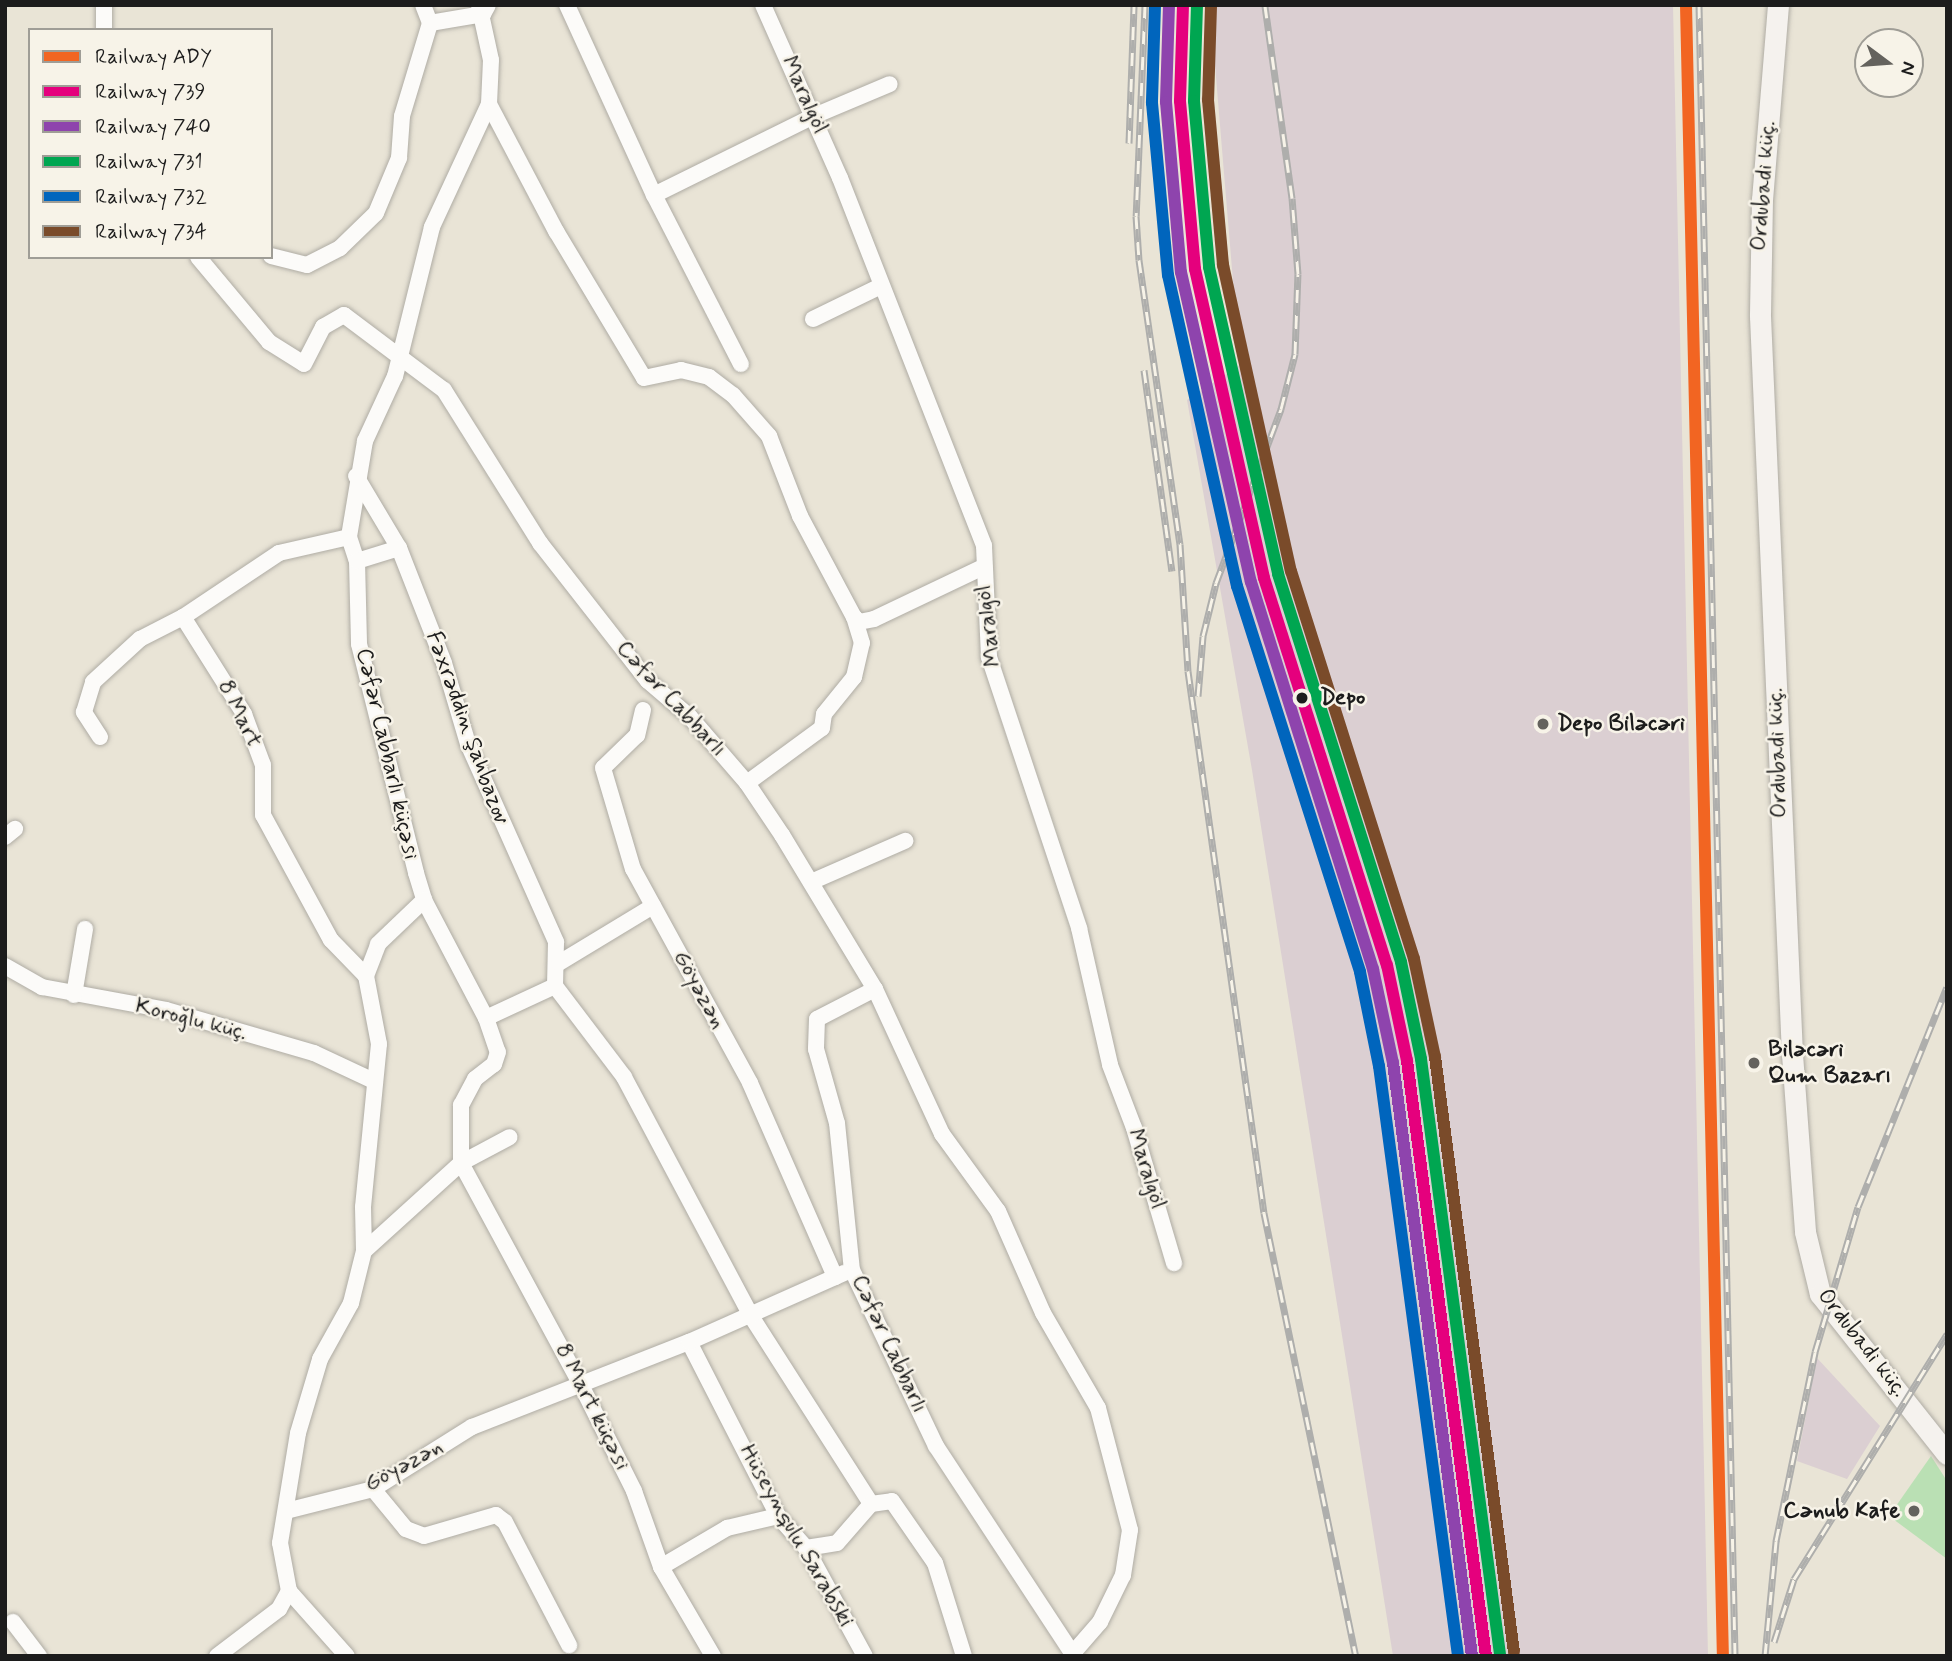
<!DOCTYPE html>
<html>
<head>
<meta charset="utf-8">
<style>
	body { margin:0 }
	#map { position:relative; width:1952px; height:1661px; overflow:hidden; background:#e9e4d6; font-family:Mynerve,sans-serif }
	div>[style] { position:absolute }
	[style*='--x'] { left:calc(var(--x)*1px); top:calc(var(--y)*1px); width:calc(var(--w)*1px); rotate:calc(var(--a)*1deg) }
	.industrial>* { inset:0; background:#dbcfd2 }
	.green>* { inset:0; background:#bae0b4 }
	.roads { filter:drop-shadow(0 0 2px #afaca4) drop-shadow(0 0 2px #afaca4) }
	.street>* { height:16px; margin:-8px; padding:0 8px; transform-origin:8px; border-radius:8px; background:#fcfbf9 }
	.secondary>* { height:21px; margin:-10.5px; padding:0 10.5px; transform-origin:10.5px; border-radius:10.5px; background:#f5f2ee }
	.rail>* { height:7px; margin-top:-3.5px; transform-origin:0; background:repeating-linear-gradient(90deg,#f7f3e8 0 13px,#aeaeac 0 26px); box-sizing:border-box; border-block:2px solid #aeaeac }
	.rail-1>* { height:12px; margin:-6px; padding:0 6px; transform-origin:6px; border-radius:6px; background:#f26522 }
	.rail-2>* { height:12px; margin:-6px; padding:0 6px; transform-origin:6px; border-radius:6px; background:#e5007d }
	.rail-3>* { height:12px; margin:-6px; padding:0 6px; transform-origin:6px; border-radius:6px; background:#8e44ad }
	.rail-4>* { height:12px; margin:-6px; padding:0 6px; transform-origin:6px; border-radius:6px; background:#00a651 }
	.rail-5>* { height:12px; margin:-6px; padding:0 6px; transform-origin:6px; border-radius:6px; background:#0065bd }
	.rail-6>* { height:12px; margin:-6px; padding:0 6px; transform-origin:6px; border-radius:6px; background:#7a4b2a }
	.dots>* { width:19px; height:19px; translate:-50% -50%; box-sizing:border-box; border:4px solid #f7f3e8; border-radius:50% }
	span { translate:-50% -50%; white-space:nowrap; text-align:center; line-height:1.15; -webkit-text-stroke:5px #f7f3e8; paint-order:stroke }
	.street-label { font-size:23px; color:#1c1c1c }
	.stop-label { font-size:23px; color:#1c1c1c; font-weight:700 }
	.left { translate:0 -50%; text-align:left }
	.poi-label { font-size:23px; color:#1c1c1c; font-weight:700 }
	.right { translate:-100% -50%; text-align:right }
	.frame { position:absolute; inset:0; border:7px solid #1c1c1c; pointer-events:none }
	.legend { position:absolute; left:28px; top:28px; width:245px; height:231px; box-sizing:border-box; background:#f7f3e8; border:2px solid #9f9d96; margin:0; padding:9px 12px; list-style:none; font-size:21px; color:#1c1c1c }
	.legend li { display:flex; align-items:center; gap:14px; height:35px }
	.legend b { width:35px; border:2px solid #9f9d96 }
	.north { position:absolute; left:1854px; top:28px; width:70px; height:70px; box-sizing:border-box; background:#f7f3e8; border:2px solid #9f9d96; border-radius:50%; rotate:106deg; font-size:19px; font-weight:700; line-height:28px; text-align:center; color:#1c1c1c }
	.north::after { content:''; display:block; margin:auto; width:24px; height:32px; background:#64625d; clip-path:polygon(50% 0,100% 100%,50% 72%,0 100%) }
</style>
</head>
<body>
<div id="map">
	<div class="industrial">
		<div style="clip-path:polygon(1210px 5px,1673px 5px,1708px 1656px,1393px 1656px,1252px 770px,1187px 400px,1240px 365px)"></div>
		<div style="clip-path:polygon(1817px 1358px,1880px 1426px,1847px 1479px,1797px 1461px)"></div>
	</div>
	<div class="green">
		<div style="clip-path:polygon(1931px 1456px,1947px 1481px,1947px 1559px,1889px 1516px)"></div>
	</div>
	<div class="roads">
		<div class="street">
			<div style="--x:479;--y:5;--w:56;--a:77.7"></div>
			<div style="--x:491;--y:60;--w:44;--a:92.6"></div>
			<div style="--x:489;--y:104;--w:136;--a:114.9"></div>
			<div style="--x:432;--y:227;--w:154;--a:103.9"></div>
			<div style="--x:395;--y:376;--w:72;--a:114.8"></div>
			<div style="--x:365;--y:441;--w:97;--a:99.5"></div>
			<div style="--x:349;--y:537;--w:25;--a:72"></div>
			<div style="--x:357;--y:561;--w:83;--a:88.6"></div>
			<div style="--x:359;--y:644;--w:236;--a:76"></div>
			<div style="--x:416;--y:873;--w:28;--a:73"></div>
			<div style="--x:424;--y:900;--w:133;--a:62.3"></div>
			<div style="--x:486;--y:1018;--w:76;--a:-24.9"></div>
			<div style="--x:555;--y:986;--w:114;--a:52.8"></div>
			<div style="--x:624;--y:1077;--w:271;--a:62"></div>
			<div style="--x:751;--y:1316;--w:223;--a:57.4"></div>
			<div style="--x:567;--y:5;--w:209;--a:65.4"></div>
			<div style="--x:654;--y:195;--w:190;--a:62.8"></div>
			<div style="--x:763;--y:5;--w:189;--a:66"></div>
			<div style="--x:840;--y:178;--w:395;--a:68.6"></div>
			<div style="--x:984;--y:546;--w:111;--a:87.4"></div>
			<div style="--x:989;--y:657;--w:286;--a:71.6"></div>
			<div style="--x:1079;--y:928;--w:140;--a:77.2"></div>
			<div style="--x:1110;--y:1065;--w:67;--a:69.1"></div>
			<div style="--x:1134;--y:1128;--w:141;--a:73.5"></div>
			<div style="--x:430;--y:23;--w:54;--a:-9.6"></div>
			<div style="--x:483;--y:14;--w:10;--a:-61"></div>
			<div style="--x:104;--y:30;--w:25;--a:-90"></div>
			<div style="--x:489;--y:104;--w:144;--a:62.2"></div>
			<div style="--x:556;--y:231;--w:171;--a:59.1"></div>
			<div style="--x:644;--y:378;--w:38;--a:-12"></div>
			<div style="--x:681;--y:370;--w:29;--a:14"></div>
			<div style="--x:709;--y:377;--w:30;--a:37"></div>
			<div style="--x:733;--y:395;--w:55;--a:48.7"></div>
			<div style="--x:769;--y:436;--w:86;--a:68.8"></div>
			<div style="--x:800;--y:516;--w:115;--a:61.9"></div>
			<div style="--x:854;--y:617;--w:7;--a:45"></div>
			<div style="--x:859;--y:622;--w:15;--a:-11"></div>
			<div style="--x:874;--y:619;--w:121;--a:-25.5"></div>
			<div style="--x:654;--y:195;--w:178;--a:-26.3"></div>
			<div style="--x:814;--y:116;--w:82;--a:-22.8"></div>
			<div style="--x:271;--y:256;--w:37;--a:14"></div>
			<div style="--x:307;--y:265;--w:37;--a:-27"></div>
			<div style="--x:340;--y:248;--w:50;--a:-44.2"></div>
			<div style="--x:376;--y:213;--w:60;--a:-67.3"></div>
			<div style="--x:399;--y:158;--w:42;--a:-85.9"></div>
			<div style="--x:402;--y:116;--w:97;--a:-73.2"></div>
			<div style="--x:430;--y:23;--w:19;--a:-111"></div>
			<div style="--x:198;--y:257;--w:111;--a:50.1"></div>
			<div style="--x:269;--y:342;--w:41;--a:32.2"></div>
			<div style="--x:304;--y:364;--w:42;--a:-62.8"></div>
			<div style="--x:323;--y:327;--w:24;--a:-30"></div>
			<div style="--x:344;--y:315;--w:125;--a:36.9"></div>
			<div style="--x:444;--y:390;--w:181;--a:57.9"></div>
			<div style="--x:540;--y:543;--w:175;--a:52"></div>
			<div style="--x:648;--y:681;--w:55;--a:40.6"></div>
			<div style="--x:690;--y:717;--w:87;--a:49.2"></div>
			<div style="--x:747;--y:783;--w:63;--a:56.1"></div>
			<div style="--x:782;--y:835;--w:180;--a:58.9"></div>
			<div style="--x:875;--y:989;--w:160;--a:65.2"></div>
			<div style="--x:942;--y:1134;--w:95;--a:54"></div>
			<div style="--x:998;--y:1211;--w:111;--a:66.2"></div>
			<div style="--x:1043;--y:1313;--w:110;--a:59.9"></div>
			<div style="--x:1098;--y:1408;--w:126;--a:75.3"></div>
			<div style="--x:1130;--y:1530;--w:46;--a:98.8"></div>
			<div style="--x:1123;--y:1575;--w:52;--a:116.1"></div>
			<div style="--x:1100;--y:1622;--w:41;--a:131.1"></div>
			<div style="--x:813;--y:319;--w:76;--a:-25.9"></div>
			<div style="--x:356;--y:476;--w:84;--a:59.2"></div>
			<div style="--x:399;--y:548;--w:123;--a:68.6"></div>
			<div style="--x:444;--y:663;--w:84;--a:73.5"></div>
			<div style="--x:468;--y:744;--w:217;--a:66"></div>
			<div style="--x:556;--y:942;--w:44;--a:91.3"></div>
			<div style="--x:349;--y:537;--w:72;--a:167.1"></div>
			<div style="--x:279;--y:553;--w:115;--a:146.3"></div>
			<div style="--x:183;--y:617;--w:115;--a:57.8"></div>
			<div style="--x:244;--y:714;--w:54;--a:69.6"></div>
			<div style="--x:263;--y:765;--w:50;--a:90"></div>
			<div style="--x:263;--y:815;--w:142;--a:61.5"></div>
			<div style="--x:331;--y:940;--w:50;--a:45.8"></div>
			<div style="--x:357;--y:561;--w:44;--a:-17.2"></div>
			<div style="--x:643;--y:710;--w:26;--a:103"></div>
			<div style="--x:637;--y:735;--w:47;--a:135.9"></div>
			<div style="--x:603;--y:768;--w:105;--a:73.5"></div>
			<div style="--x:633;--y:869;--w:244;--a:61.3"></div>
			<div style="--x:750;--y:1083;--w:212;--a:66.3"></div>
			<div style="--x:100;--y:737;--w:30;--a:-123"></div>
			<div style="--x:84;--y:712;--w:31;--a:-73"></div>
			<div style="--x:93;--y:682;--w:64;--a:-42.5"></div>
			<div style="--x:140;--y:639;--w:48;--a:-27.1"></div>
			<div style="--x:747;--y:783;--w:93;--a:-36.3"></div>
			<div style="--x:822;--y:728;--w:14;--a:-82"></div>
			<div style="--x:824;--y:714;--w:48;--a:-51"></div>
			<div style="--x:854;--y:677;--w:35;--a:-77"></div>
			<div style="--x:862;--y:643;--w:27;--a:-107"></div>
			<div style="--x:5;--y:837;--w:13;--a:-39"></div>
			<div style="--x:811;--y:882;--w:103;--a:-23.6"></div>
			<div style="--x:559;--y:963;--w:110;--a:-31.2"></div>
			<div style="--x:5;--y:966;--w:43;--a:29.6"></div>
			<div style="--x:42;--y:987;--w:126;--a:10.5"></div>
			<div style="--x:166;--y:1010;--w:154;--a:16.2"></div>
			<div style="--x:314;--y:1053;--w:66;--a:25"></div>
			<div style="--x:875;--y:989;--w:65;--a:152.7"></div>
			<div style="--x:817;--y:1019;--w:30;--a:92"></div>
			<div style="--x:816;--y:1049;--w:77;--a:74.2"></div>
			<div style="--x:837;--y:1123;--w:148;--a:84.2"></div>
			<div style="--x:852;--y:1270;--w:195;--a:64.5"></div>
			<div style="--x:936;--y:1446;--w:251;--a:56.7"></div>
			<div style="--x:74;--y:995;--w:67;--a:-80.5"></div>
			<div style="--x:486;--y:1018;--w:36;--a:71"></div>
			<div style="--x:498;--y:1052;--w:13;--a:108"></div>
			<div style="--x:494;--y:1064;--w:24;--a:142"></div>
			<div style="--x:475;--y:1079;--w:30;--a:118"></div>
			<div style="--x:461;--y:1105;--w:58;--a:90"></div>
			<div style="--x:461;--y:1163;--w:250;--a:61.6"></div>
			<div style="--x:580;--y:1383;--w:121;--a:63.4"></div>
			<div style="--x:634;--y:1491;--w:81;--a:70.4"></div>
			<div style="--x:661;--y:1567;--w:103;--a:59.7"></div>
			<div style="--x:364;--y:1251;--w:131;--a:-42.2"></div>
			<div style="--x:461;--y:1163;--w:55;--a:-28"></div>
			<div style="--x:689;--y:1342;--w:195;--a:62.9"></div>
			<div style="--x:778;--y:1516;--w:43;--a:48.8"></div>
			<div style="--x:806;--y:1548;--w:123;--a:61.4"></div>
			<div style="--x:373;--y:1489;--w:52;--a:50.5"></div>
			<div style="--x:406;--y:1529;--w:19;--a:21"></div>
			<div style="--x:424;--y:1536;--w:75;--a:-16.3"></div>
			<div style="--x:496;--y:1515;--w:11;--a:38"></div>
			<div style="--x:505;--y:1522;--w:139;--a:62.5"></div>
			<div style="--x:871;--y:1504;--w:21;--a:-8"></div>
			<div style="--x:892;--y:1501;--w:75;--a:55.3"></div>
			<div style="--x:935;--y:1563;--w:97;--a:72.7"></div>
			<div style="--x:286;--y:1511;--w:90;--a:-14.2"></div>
			<div style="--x:373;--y:1489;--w:117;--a:-32.1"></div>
			<div style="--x:472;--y:1427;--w:233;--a:-21.4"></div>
			<div style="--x:689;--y:1342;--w:170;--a:-24"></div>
			<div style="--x:806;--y:1548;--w:31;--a:-9"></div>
			<div style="--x:837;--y:1543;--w:52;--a:-48.9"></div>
			<div style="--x:661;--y:1567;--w:77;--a:-30.6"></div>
			<div style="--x:727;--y:1528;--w:52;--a:-13.2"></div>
			<div style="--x:289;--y:1591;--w:87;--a:48.3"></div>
			<div style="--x:13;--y:1622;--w:43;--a:52.6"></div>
			<div style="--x:217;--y:1656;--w:78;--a:-37.2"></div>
			<div style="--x:279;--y:1609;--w:21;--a:-61"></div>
			<div style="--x:289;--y:1591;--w:49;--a:-100.6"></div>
			<div style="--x:280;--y:1543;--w:111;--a:-80.7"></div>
			<div style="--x:298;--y:1433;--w:77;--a:-73.4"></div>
			<div style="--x:320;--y:1359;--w:64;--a:-61"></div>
			<div style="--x:351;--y:1303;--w:54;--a:-76"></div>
			<div style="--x:364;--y:1251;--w:44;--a:-91.3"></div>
			<div style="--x:363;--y:1207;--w:164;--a:-84.4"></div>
			<div style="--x:379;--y:1044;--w:69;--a:-100.8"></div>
			<div style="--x:366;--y:976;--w:34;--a:-69"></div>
			<div style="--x:378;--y:944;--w:64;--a:-43.7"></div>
		</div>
		<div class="secondary">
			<div style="--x:1778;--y:5;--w:195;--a:94.7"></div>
			<div style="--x:1762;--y:199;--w:117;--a:91"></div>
			<div style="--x:1760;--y:316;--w:739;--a:87.52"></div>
			<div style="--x:1792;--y:1054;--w:178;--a:85.8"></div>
			<div style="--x:1805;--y:1232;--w:64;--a:76.4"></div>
			<div style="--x:1820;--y:1294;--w:204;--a:51.6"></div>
		</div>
	</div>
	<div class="rail">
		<div style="--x:1145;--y:5;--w:211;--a:92.4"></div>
		<div style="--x:1136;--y:216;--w:44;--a:86.1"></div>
		<div style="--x:1139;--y:260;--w:287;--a:81.8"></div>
		<div style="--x:1180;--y:544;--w:127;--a:86.4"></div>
		<div style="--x:1188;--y:671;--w:547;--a:82.02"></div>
		<div style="--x:1264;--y:1213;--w:452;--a:78.3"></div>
		<div style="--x:1699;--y:5;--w:1651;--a:88.75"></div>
		<div style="--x:1129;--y:143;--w:138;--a:-87.9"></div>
		<div style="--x:1144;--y:370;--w:203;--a:82.1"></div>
		<div style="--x:1198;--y:696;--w:60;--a:-85.2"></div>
		<div style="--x:1203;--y:636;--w:55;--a:-76.2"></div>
		<div style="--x:1216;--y:583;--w:186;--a:-69.5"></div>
		<div style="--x:1281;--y:409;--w:57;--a:-75.7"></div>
		<div style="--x:1295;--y:354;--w:80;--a:-87.9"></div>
		<div style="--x:1298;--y:274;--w:76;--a:-94.5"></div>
		<div style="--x:1292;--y:198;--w:195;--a:-98"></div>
		<div style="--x:1774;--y:1642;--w:66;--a:-72.4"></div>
		<div style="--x:1794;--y:1579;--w:289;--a:-58"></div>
		<div style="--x:1765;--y:1656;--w:116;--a:-84.5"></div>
		<div style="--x:1776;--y:1541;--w:193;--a:-78.3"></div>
		<div style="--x:1815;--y:1352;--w:151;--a:-73.5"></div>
		<div style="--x:1858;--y:1207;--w:237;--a:-68"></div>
	</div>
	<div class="rail-1">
		<div style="--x:1686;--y:5;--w:1651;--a:88.72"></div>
	</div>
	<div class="rail-2">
		<div style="--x:1183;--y:5;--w:96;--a:91.8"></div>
		<div style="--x:1180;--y:101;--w:169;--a:84.9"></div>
		<div style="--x:1195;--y:269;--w:317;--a:77.4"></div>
		<div style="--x:1264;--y:578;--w:406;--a:72.4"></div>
		<div style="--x:1387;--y:965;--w:98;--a:78.2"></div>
		<div style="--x:1407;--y:1061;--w:600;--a:82.44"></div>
	</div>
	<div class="rail-3">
		<div style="--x:1169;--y:5;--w:97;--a:91.8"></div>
		<div style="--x:1166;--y:102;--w:171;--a:85"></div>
		<div style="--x:1181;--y:272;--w:318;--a:77.3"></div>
		<div style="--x:1251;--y:582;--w:406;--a:72.5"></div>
		<div style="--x:1373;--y:969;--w:96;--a:78"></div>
		<div style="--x:1393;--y:1063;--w:598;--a:82.41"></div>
	</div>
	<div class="rail-4">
		<div style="--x:1197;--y:5;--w:96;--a:91.8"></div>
		<div style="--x:1194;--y:101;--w:167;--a:84.8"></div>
		<div style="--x:1209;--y:267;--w:315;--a:77.3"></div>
		<div style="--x:1278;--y:574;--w:407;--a:72.4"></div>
		<div style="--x:1401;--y:962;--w:99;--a:78.3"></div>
		<div style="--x:1421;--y:1059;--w:600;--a:82.44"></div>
	</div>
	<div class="rail-5">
		<div style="--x:1155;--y:5;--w:98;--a:91.8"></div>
		<div style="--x:1152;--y:103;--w:173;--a:84.7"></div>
		<div style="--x:1168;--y:275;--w:319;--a:77.5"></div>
		<div style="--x:1237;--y:586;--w:405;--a:72.3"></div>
		<div style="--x:1360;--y:972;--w:96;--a:78.6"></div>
		<div style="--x:1379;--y:1066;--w:595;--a:82.37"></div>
	</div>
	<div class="rail-6">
		<div style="--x:1211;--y:6;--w:94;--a:91.8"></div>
		<div style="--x:1208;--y:100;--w:166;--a:84.8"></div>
		<div style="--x:1223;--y:265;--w:313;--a:77.5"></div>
		<div style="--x:1291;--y:571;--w:407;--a:72.4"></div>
		<div style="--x:1414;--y:959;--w:100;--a:77.9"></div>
		<div style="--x:1435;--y:1057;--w:600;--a:82.44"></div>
	</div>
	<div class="dots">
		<div style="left:1302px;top:698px;background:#1c1c1c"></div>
		<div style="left:1543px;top:724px;background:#64625d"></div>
		<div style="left:1754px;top:1063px;background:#64625d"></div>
		<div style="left:1914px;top:1511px;background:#64625d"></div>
	</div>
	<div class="street-label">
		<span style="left:804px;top:95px;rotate:66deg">Maralgöl</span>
		<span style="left:1764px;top:186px;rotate:-86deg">Ordubadi küç.</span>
		<span style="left:989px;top:626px;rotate:-97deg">Maralgöl</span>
		<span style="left:671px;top:699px;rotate:47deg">Cəfər Cabbarlı</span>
		<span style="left:239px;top:714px;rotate:64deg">8 Mart</span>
		<span style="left:467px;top:728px;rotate:70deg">Fəxrəddin Şahbazov</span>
		<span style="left:1778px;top:753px;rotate:-92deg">Ordubadi küç.</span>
		<span style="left:387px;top:754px;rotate:77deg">Cəfər Cabbarlı küçəsi</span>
		<span style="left:699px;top:990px;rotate:61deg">Göyəzən</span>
		<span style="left:191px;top:1020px;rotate:14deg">Koroğlu küç.</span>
		<span style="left:1146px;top:1169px;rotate:73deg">Maralgöl</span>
		<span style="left:1862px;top:1343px;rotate:52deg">Ordubadi küç.</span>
		<span style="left:889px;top:1344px;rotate:65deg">Cəfər Cabbarlı</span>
		<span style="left:592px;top:1407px;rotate:63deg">8 Mart küçəsi</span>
		<span style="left:404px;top:1466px;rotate:-29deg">Göyəzən</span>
		<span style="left:796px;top:1536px;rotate:60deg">Hüseynqulu Sarabski</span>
	</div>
	<div class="stop-label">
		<span class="left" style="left:1320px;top:698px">Depo</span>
	</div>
	<div class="poi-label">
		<span class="left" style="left:1557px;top:724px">Depo Biləcəri</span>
		<span class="left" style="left:1768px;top:1063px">Biləcəri<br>Qum Bazarı</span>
		<span class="right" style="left:1900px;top:1511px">Cənub Kafe</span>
	</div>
	<div class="frame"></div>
	<ul class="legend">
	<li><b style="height:9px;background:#f26522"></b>Railway ADY</li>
	<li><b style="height:9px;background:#e5007d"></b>Railway 739</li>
	<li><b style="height:9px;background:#8e44ad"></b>Railway 740</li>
	<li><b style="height:9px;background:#00a651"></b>Railway 731</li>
	<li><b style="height:9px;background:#0065bd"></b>Railway 732</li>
	<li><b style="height:9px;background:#7a4b2a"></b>Railway 734</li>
	</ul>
	<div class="north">N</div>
</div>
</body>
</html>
